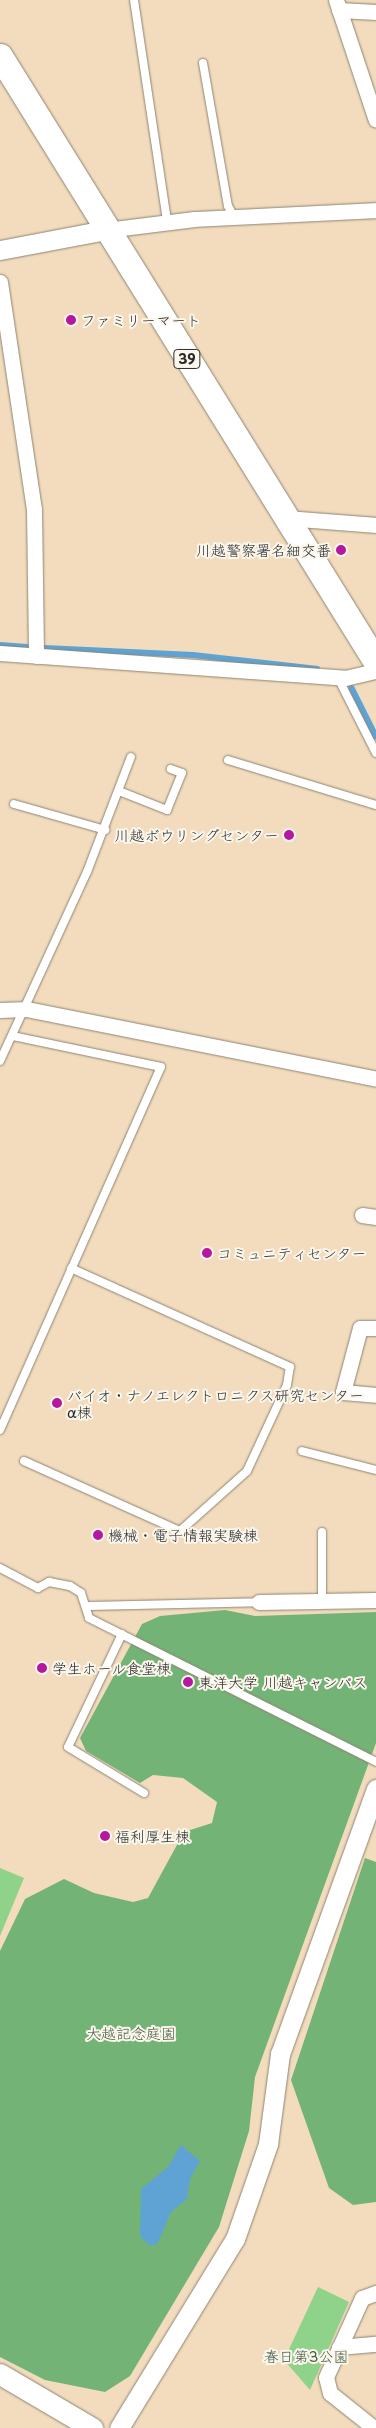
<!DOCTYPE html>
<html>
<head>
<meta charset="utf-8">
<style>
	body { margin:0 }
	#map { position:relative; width:376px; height:2428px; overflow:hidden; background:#f2dcbd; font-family:"Playpen Sans","Klee One",sans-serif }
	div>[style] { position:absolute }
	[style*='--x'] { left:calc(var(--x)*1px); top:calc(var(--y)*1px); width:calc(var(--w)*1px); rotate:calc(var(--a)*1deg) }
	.green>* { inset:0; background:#8fd28a }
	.forest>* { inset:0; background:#73b476 }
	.water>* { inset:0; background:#5ea3d3 }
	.stream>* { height:5.5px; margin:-2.75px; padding:0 2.75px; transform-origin:2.75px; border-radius:2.75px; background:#5ea3d3 }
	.roads { filter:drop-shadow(0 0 1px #8e8474) drop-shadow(0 0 1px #8e8474) }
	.service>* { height:8px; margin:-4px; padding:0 4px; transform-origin:4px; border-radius:4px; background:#fff }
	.minor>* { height:15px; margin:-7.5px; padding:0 7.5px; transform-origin:7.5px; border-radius:7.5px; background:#fff }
	.tertiary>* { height:19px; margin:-9.5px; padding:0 9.5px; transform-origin:9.5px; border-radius:9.5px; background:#fff }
	.secondary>* { height:21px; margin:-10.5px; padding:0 10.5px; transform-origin:10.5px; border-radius:10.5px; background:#fff }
	.primary>* { height:25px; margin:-12.5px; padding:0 12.5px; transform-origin:12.5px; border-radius:12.5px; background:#fff }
	.dots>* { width:14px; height:14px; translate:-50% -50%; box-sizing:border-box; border:2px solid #fbf7ec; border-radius:50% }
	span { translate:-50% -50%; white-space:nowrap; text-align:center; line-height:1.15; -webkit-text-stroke:4px #fbf7ec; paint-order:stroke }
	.shield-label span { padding:1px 4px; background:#fbf7ec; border:1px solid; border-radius:4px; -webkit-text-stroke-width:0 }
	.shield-label { font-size:14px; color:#2b2b2b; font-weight:700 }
	.poi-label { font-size:15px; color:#2b2b2b }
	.left { translate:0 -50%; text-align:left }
	.right { translate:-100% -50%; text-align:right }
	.park-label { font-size:15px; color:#495d48 }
</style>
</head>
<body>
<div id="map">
	<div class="green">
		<div style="clip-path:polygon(0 1868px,24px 1878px,0 1936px)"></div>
		<div style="clip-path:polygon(318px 2287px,349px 2302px,310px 2390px,284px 2360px)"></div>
	</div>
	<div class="forest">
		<div style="clip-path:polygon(225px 1610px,255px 1616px,376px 1612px,376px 1743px,255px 2077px,249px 2131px,219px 2227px,130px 2376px,105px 2392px,45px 2380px,0 2357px,0 1951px,25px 1899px,64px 1879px,94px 1893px,133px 1902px,148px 1898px,184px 1832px,212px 1823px,217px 1802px,183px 1778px,153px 1775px,140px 1783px,86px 1751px,80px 1738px,142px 1624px,160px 1616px)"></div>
		<div style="clip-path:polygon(365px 1858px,376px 1862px,376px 2202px,353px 2205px,329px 2188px,291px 2080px)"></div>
	</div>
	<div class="water">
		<div style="clip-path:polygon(181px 2145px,200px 2161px,190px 2179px,187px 2199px,171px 2212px,158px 2243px,150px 2246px,140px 2236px,141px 2189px,168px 2167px)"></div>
	</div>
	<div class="stream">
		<div style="--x:0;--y:645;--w:27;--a:4"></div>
		<div style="--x:45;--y:648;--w:148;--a:2.7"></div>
		<div style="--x:193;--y:655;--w:125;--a:6.4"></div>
		<div style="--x:352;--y:688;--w:54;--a:63.4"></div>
	</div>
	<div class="roads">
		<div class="service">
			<div style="--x:134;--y:0;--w:224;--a:81.5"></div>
			<div style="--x:203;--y:63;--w:145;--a:80.1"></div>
			<div style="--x:228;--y:206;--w:13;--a:61"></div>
			<div style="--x:338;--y:678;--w:84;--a:63.1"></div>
			<div style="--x:228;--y:760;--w:155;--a:16.9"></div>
			<div style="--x:119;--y:791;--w:52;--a:21.6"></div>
			<div style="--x:167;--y:810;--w:40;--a:-68"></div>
			<div style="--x:182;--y:773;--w:12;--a:-160"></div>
			<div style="--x:14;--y:804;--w:95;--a:15.9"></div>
			<div style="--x:0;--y:1061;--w:208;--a:-65.3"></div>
			<div style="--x:87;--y:872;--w:123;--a:-69.1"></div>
			<div style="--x:0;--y:1430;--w:397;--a:-66.1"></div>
			<div style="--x:161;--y:1067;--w:151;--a:-168.2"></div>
			<div style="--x:302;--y:1451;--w:76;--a:14.4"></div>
			<div style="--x:24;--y:1461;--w:171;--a:24.2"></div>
			<div style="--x:180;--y:1531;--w:90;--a:-41.8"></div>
			<div style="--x:247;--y:1471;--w:95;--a:-65.1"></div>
			<div style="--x:287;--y:1385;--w:18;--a:-81"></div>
			<div style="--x:290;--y:1367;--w:240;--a:-155.7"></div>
			<div style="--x:0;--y:1568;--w:43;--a:27.8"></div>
			<div style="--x:38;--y:1588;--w:13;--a:-29"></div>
			<div style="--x:49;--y:1582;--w:21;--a:11"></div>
			<div style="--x:70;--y:1586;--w:13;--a:32"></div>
			<div style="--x:81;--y:1593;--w:26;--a:72"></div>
			<div style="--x:89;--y:1618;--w:321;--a:26.6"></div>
			<div style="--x:322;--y:1601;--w:69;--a:-90"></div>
			<div style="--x:89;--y:1606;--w:170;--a:-1.3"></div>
			<div style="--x:122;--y:1634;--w:125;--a:115.5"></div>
			<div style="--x:68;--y:1747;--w:89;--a:31.2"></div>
		</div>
		<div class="minor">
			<div style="--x:336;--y:0;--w:126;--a:71.6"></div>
			<div style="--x:339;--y:10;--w:37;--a:3"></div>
			<div style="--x:106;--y:230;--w:89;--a:-7.1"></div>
			<div style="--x:194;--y:219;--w:182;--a:-2.8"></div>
			<div style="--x:0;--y:282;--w:230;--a:81.5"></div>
			<div style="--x:34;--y:509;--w:147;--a:89.2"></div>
			<div style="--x:287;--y:518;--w:89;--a:4.5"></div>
			<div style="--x:0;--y:653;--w:346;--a:4.1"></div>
			<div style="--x:345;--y:678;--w:32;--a:-13"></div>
			<div style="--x:0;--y:1010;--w:27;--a:-2"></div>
			<div style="--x:27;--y:1009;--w:356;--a:11.3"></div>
			<div style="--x:362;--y:1215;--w:14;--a:8"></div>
			<div style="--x:376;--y:1328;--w:16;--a:180"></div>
			<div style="--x:360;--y:1328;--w:66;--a:104.9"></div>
			<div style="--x:343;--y:1392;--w:33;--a:5"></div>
			<div style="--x:259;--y:1602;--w:117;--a:-1"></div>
			<div style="--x:339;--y:2347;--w:37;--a:-5"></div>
			<div style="--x:374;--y:2428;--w:56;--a:-141.5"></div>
			<div style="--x:330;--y:2393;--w:16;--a:-104"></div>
			<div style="--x:326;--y:2377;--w:87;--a:-65.5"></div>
			<div style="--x:362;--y:2298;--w:15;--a:-20"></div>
		</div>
		<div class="tertiary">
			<div style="--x:0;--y:250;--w:108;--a:-10.7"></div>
			<div style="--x:119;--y:2428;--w:222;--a:-58.5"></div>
			<div style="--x:235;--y:2239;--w:101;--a:-70.8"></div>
			<div style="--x:268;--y:2144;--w:91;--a:-82.4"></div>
			<div style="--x:280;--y:2054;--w:282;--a:-70.1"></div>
		</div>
		<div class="secondary">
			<div style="--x:0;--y:2374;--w:107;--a:30.4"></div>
		</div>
		<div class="primary">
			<div style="--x:0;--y:56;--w:713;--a:58.18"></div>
		</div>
	</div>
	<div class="dots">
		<div style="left:71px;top:320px;background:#b5179e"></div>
		<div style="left:341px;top:550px;background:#b5179e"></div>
		<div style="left:289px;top:835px;background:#b5179e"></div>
		<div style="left:207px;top:1253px;background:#b5179e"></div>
		<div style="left:57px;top:1403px;background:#b5179e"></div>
		<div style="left:98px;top:1535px;background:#b5179e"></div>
		<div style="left:42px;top:1668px;background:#b5179e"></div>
		<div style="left:188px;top:1682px;background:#b5179e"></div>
		<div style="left:105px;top:1836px;background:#b5179e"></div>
	</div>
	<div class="shield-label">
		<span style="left:187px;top:359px">39</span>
	</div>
	<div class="poi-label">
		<span class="left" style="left:81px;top:320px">ファミリーマート</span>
		<span class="right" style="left:331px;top:550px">川越警察署名細交番</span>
		<span class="right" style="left:279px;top:835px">川越ボウリングセンター</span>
		<span class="left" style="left:217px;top:1253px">コミュニティセンター</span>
		<span class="left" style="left:67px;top:1403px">バイオ・ナノエレクトロニクス研究センター<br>α棟</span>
		<span class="left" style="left:108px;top:1535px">機械・電子情報実験棟</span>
		<span class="left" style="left:52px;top:1668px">学生ホール食堂棟</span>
		<span class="left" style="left:198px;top:1682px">東洋大学 川越キャンパス</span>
		<span class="left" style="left:115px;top:1836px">福利厚生棟</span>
	</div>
	<div class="park-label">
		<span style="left:131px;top:2033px">大越記念庭園</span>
		<span style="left:306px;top:2356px">春日第3公園</span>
	</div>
</div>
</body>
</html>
